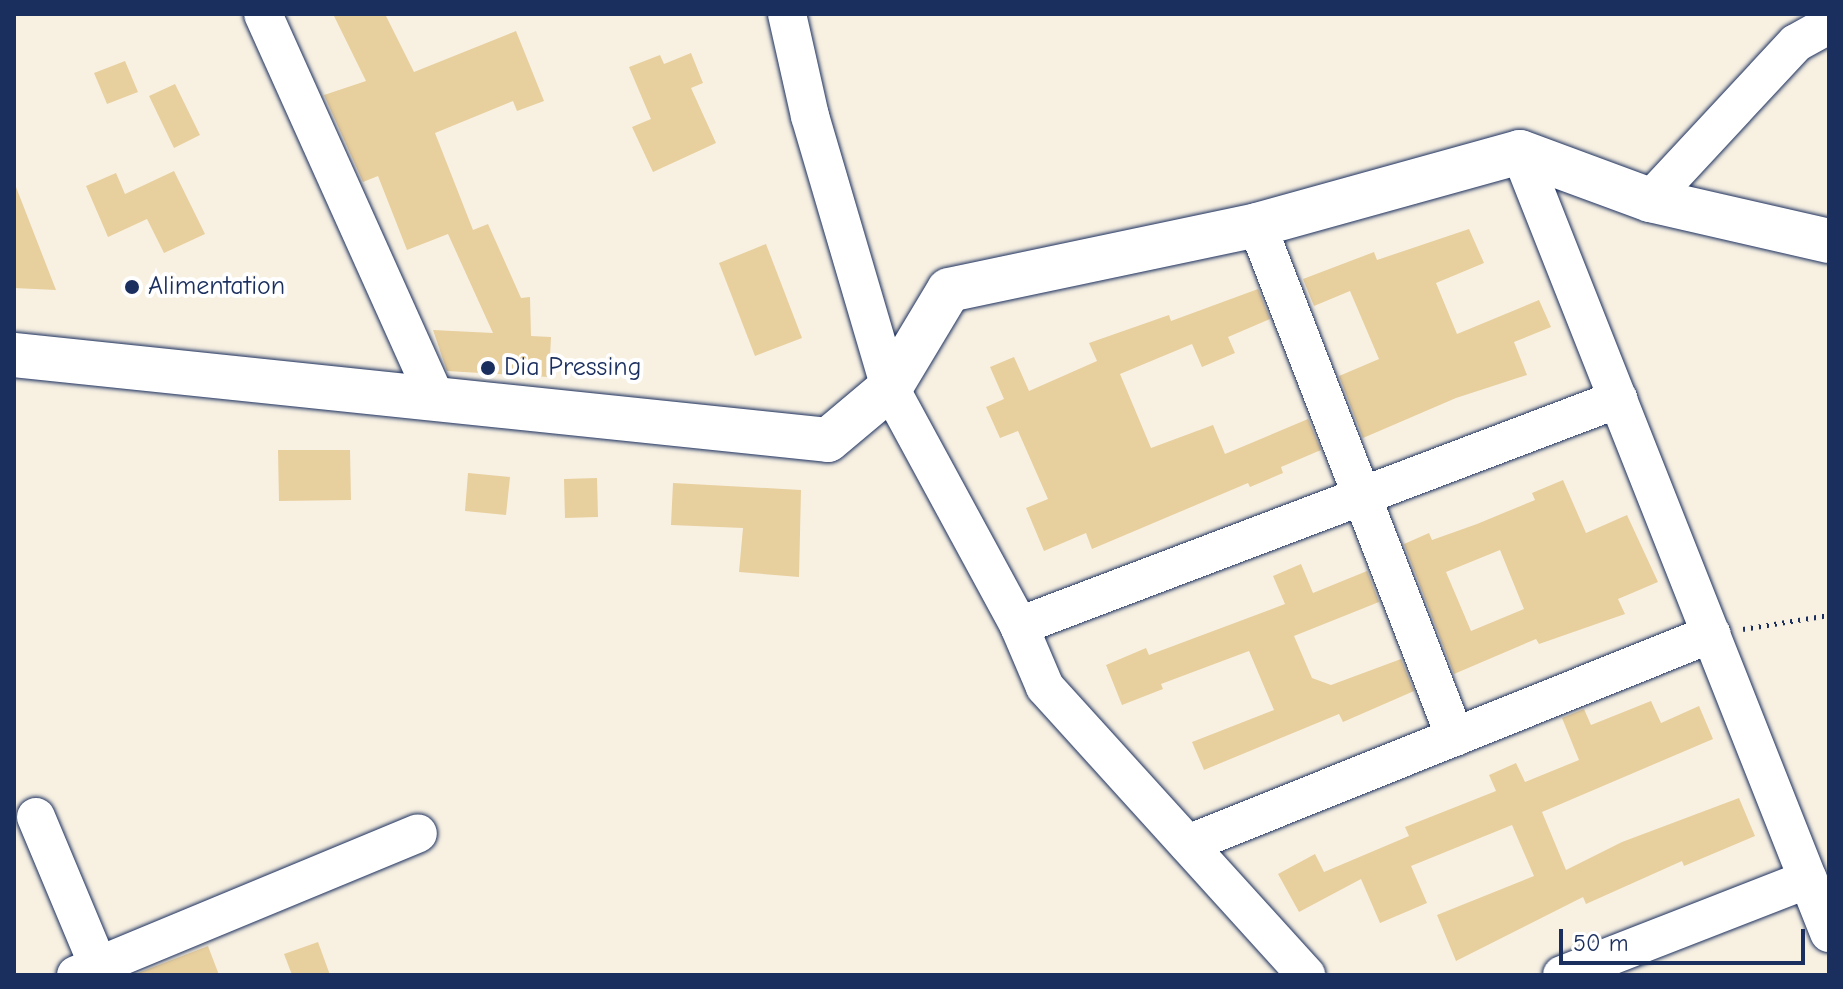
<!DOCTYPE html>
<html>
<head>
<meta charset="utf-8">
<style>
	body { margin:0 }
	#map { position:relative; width:1843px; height:989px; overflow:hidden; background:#f8f1e2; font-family:"Comic Neue",sans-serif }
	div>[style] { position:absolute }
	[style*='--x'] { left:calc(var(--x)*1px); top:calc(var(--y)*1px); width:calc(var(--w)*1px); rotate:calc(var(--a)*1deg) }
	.building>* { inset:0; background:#e8cf9e }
	.path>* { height:5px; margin-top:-2.5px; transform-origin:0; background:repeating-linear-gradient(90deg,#1b2f5e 0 2px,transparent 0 8px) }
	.roads { filter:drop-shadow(0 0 2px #1b2f5e) drop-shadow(0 0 2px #1b2f5e) }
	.street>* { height:38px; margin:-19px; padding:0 19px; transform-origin:19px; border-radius:19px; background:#fff }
	.secondary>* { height:44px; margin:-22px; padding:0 22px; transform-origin:22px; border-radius:22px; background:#fff }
	.dots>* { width:22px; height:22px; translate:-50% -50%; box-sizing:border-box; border:4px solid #fff; border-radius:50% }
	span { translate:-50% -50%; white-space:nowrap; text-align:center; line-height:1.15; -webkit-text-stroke:8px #fff; paint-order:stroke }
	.poi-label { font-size:26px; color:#1b2f5e }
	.left { translate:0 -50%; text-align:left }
	.frame { position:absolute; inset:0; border:16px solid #1b2f5e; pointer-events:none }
	.scale { position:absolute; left:1559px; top:929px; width:246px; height:36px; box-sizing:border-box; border:4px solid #1b2f5e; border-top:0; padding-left:10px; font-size:24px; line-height:28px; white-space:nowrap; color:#1b2f5e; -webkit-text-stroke:6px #fff; paint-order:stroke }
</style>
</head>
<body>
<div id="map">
	<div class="building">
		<div style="clip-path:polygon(333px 14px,385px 14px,414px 72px,516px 31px,544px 101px,517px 111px,513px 101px,435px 133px,473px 230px,488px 224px,521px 298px,530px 297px,531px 336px,551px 337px,549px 377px,447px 371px,433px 330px,493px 333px,448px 234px,407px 250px,378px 176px,363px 182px,324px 95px,366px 81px)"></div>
		<div style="clip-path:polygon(691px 53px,703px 83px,691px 88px,716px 143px,653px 172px,632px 127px,651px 119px,629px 67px,660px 55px,664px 64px)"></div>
		<div style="clip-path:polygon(125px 61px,138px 92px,107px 104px,94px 73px)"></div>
		<div style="clip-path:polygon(175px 84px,200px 135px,174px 148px,149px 96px)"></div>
		<div style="clip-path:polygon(174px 171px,205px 234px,164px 253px,147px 219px,108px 237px,86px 186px,116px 173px,125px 194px)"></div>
		<div style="clip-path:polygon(14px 187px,16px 187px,56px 290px,14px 288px)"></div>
		<div style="clip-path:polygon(1469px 229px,1484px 263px,1436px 283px,1457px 334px,1539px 300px,1551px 327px,1514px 342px,1527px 375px,1456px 398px,1363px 438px,1339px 376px,1379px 359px,1350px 291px,1314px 306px,1303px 279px,1374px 252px,1377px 260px)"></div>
		<div style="clip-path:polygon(766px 244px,802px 338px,755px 356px,719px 263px)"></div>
		<div style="clip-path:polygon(1258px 289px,1270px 319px,1228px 337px,1235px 353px,1202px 367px,1192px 344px,1120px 374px,1151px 448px,1213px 425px,1225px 454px,1308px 419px,1321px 450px,1281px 467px,1283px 473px,1250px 487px,1248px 483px,1092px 549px,1086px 533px,1044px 551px,1026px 508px,1048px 499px,1018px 431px,1000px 438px,986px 407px,1004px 399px,990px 367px,1014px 357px,1029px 391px,1097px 361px,1089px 343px,1169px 315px,1171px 321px)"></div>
		<div style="clip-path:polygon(278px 450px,350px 450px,351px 500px,279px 501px)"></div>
		<div style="clip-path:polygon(468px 473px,510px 477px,506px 515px,465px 511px)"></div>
		<div style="clip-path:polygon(597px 478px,598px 517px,565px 518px,564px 479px)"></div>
		<div style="clip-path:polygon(evenodd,1563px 480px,1586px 533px,1627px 515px,1658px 582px,1618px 599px,1625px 614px,1539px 644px,1536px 639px,1454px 674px,1404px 544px,1429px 533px,1432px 540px,1477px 524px,1535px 500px,1532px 493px,1563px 480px,1500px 550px,1524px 609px,1471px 631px,1446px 572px,1500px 550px)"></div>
		<div style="clip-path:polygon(673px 483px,801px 490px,799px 577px,739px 572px,743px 528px,671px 525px)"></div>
		<div style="clip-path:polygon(1301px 564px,1313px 593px,1367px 571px,1379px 602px,1294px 636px,1312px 678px,1331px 685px,1401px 659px,1414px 691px,1343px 722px,1339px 714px,1204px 770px,1192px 742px,1274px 710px,1249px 651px,1161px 684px,1163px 689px,1122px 705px,1106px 665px,1146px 648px,1149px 655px,1285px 604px,1273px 576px)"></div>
		<div style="clip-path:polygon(1651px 701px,1661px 723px,1699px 706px,1713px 739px,1542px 812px,1566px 870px,1622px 842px,1739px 798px,1755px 836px,1684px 866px,1682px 861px,1586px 904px,1583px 897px,1456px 961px,1437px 915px,1534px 876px,1512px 825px,1411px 866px,1427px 903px,1380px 923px,1361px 879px,1299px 912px,1278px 874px,1315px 854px,1324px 872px,1409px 836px,1405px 827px,1496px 791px,1489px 775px,1516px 763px,1525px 782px,1579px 760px,1562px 718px,1584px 709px,1591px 725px)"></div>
		<div style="clip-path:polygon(318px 942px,330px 975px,292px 975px,284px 954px)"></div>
		<div style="clip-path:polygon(208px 946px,219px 975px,139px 975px,138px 973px)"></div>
	</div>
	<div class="path">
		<div style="--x:1743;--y:629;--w:87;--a:-9.2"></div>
	</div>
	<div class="roads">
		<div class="street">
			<div style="--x:263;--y:14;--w:420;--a:65.8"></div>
			<div style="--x:787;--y:14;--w:105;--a:77.3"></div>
			<div style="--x:810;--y:116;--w:284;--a:73.6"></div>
			<div style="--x:890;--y:388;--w:271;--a:61.5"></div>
			<div style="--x:1019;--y:626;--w:66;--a:66.9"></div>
			<div style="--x:1045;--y:687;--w:389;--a:47.8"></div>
			<div style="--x:1520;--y:152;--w:840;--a:68.41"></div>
			<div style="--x:1650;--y:200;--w:214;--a:-47.1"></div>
			<div style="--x:1796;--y:43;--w:38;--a:-29"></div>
			<div style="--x:1257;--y:225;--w:549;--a:68.86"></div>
			<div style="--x:1019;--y:626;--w:641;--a:-20.75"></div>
			<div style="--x:36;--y:817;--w:171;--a:67.3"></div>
			<div style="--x:1188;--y:844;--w:564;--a:-21.88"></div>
			<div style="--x:76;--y:975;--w:370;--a:-22.5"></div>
			<div style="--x:1562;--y:975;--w:264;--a:-21.3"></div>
		</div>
		<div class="secondary">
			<div style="--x:14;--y:355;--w:818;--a:5.96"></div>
			<div style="--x:828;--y:440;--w:81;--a:-40"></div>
			<div style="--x:890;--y:388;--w:114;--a:-59"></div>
			<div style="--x:949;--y:290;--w:315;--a:-11.9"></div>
			<div style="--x:1257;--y:225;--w:273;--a:-15.5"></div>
			<div style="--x:1520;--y:152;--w:139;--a:20.3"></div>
			<div style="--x:1650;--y:200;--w:184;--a:12.9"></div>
		</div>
	</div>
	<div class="dots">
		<div style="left:132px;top:287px;background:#1b2f5e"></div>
		<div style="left:488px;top:368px;background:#1b2f5e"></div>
	</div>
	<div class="poi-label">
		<span class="left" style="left:148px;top:287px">Alimentation</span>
		<span class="left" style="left:504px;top:368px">Dia Pressing</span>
	</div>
	<div class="frame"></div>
	<div class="scale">50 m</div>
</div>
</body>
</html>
